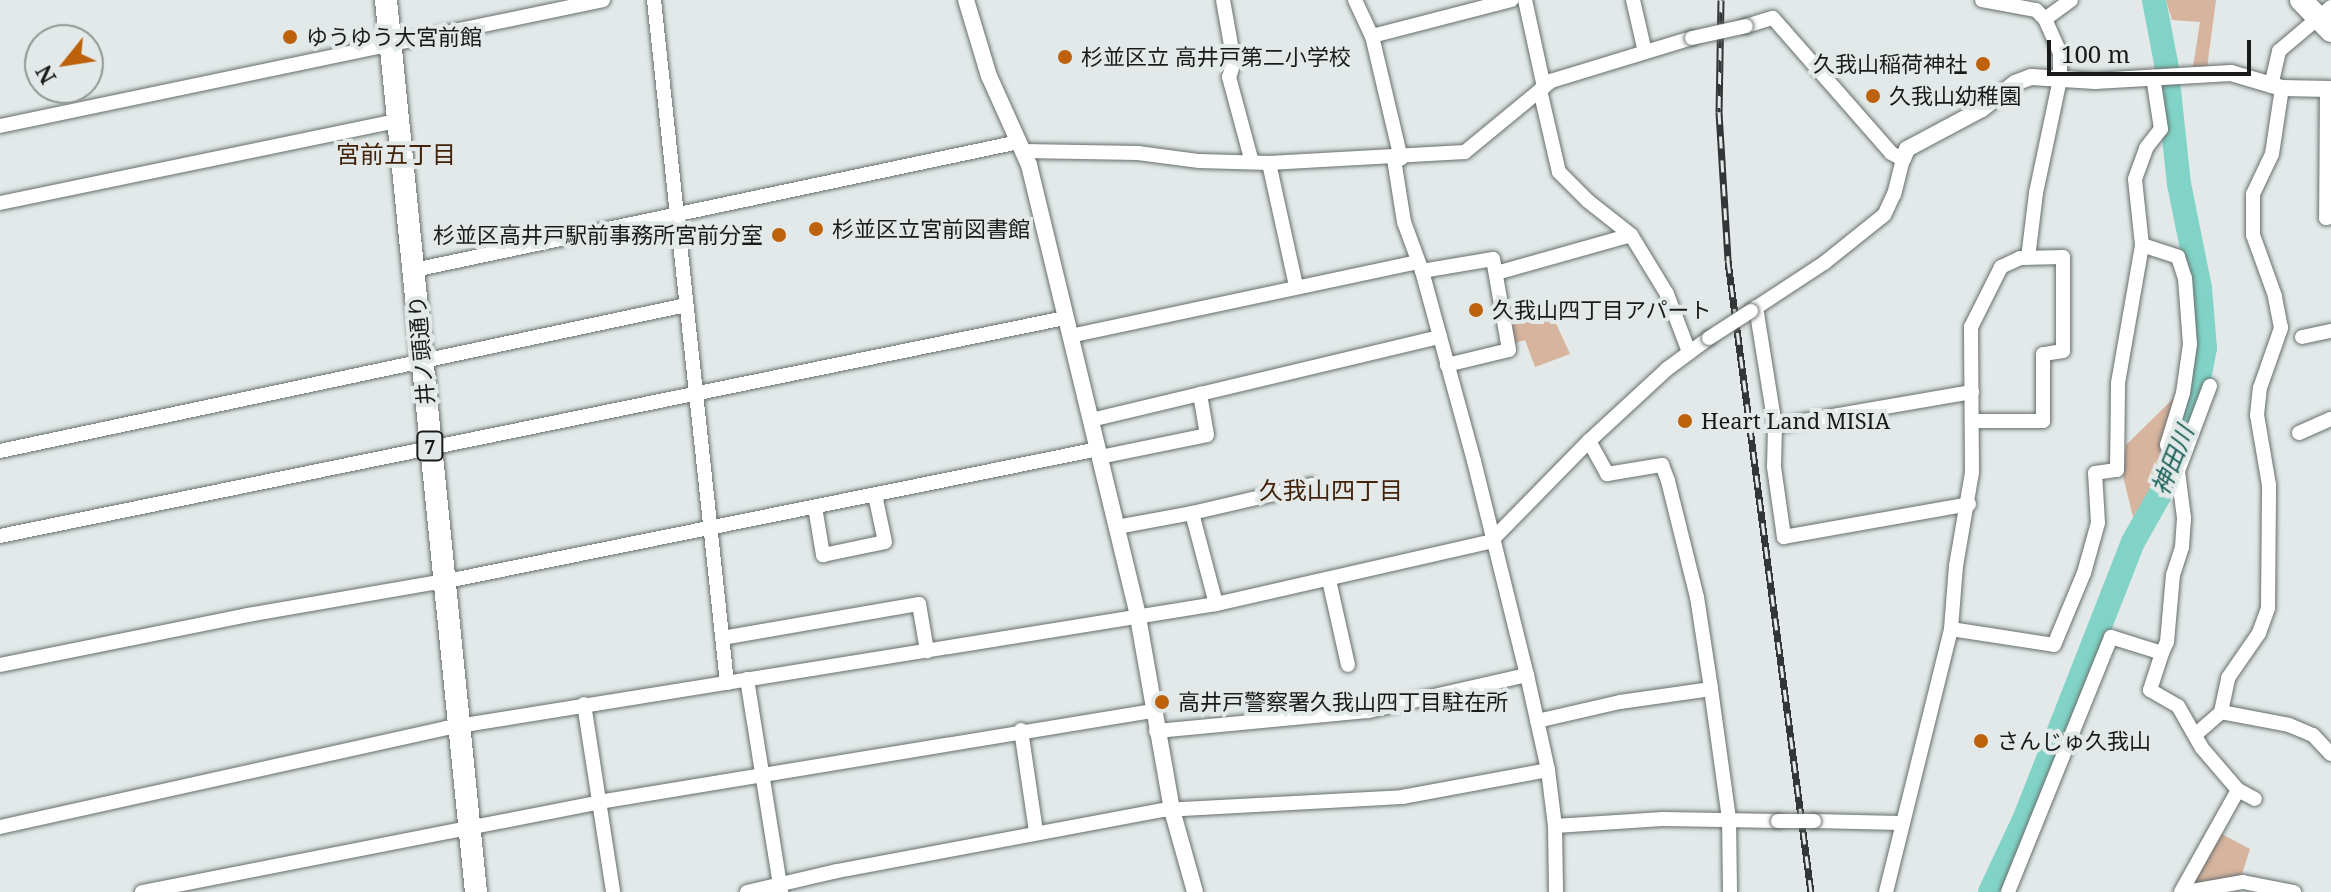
<!DOCTYPE html>
<html>
<head>
<meta charset="utf-8">
<style>
	body { margin:0 }
	#map { position:relative; width:2331px; height:892px; overflow:hidden; background:#e2e9e8; font-family:"Noto Serif","Noto Sans JP",serif }
	div>[style] { position:absolute }
	[style*='--x'] { left:calc(var(--x)*1px); top:calc(var(--y)*1px); width:calc(var(--w)*1px); rotate:calc(var(--a)*1deg) }
	.green>* { inset:0; background:#d6b49e }
	.river>* { height:24px; margin:-12px; padding:0 12px; transform-origin:12px; border-radius:12px; background:#80d3c6 }
	.roads { filter:drop-shadow(0 0 2px #676e6d) drop-shadow(0 0 2px #676e6d) }
	.minor>* { height:14px; margin:-7px; padding:0 7px; transform-origin:7px; border-radius:7px; background:#fff }
	.tertiary>* { height:16px; margin:-8px; padding:0 8px; transform-origin:8px; border-radius:8px; background:#fff }
	.primary>* { height:22px; margin:-11px; padding:0 11px; transform-origin:11px; border-radius:11px; background:#fff }
	.rail>* { height:7px; margin-top:-3.5px; transform-origin:0; background:repeating-linear-gradient(90deg,#e2e9e8 0 12px,#333636 0 24px); box-sizing:border-box; border-block:2px solid #333636 }
	.bridges { filter:drop-shadow(0 0 2px #676e6d) drop-shadow(0 0 2px #676e6d) }
	.minor-bridge>* { height:14px; margin:-7px; padding:0 7px; transform-origin:7px; border-radius:7px; background:#fff }
	.dots>* { width:22px; height:22px; translate:-50% -50%; box-sizing:border-box; border:4px solid #e2e9e8; border-radius:50% }
	span { translate:-50% -50%; white-space:nowrap; text-align:center; line-height:1.15; -webkit-text-stroke:8px #e2e9e8; paint-order:stroke }
	.shield-label span { padding:2px 6px; background:#e2e9e8; border:2px solid; border-radius:6px; -webkit-text-stroke-width:0 }
	.shield-label { font-size:20px; color:#191b1b; font-weight:700 }
	.poi-label { font-size:22px; color:#191b1b }
	.left { translate:0 -50%; text-align:left }
	.right { translate:-100% -50%; text-align:right }
	.street-label { font-size:22px; color:#191b1b }
	.neighbourhood-label { font-size:24px; color:#42220a }
	.water-label { font-size:24px; color:#1b6057; font-style:italic }
	.north { position:absolute; left:24px; top:24px; width:80px; height:80px; box-sizing:border-box; background:#e2e9e8; border:2px solid #929796; border-radius:50%; rotate:240deg; font-size:22px; font-weight:700; line-height:32px; text-align:center; color:#191b1b }
	.north::after { content:''; display:block; margin:auto; width:28px; height:36px; background:#bd610c; clip-path:polygon(50% 0,100% 100%,50% 72%,0 100%) }
	.scale { position:absolute; left:2047px; top:40px; width:204px; height:36px; box-sizing:border-box; border:4px solid #191b1b; border-top:0; padding-left:10px; font-size:24px; line-height:28px; white-space:nowrap; color:#191b1b; -webkit-text-stroke:6px #e2e9e8; paint-order:stroke }
</style>
</head>
<body>
<div id="map">
	<div class="green">
		<div style="clip-path:polygon(2166px 0,2216px 0,2207px 68px,2193px 67px,2200px 22px,2172px 20px)"></div>
		<div style="clip-path:polygon(1548px 306px,1570px 354px,1535px 367px,1525px 340px,1511px 344px,1506px 317px)"></div>
		<div style="clip-path:polygon(2179px 393px,2149px 493px,2133px 517px,2122px 472px,2126px 445px)"></div>
		<div style="clip-path:polygon(2220px 833px,2250px 849px,2241px 877px,2195px 886px,2194px 880px)"></div>
	</div>
	<div class="river">
		<div style="--x:1990;--y:892;--w:85;--a:-64.9"></div>
		<div style="--x:2026;--y:815;--w:293;--a:-68.6"></div>
		<div style="--x:2133;--y:542;--w:61;--a:-60.5"></div>
		<div style="--x:2163;--y:489;--w:89;--a:-69.5"></div>
		<div style="--x:2194;--y:406;--w:59;--a:-79.3"></div>
		<div style="--x:2205;--y:348;--w:60;--a:-94.8"></div>
		<div style="--x:2200;--y:288;--w:106;--a:-101.4"></div>
		<div style="--x:2179;--y:184;--w:122;--a:-96.1"></div>
		<div style="--x:2166;--y:63;--w:64;--a:-100.8"></div>
	</div>
	<div class="roads">
		<div class="minor">
			<div style="--x:654;--y:0;--w:687;--a:83.9"></div>
			<div style="--x:1223;--y:0;--w:63;--a:79.9"></div>
			<div style="--x:1234;--y:62;--w:16;--a:108"></div>
			<div style="--x:1229;--y:77;--w:88;--a:74.9"></div>
			<div style="--x:1355;--y:0;--w:40;--a:65"></div>
			<div style="--x:1372;--y:36;--w:126;--a:76.7"></div>
			<div style="--x:1525;--y:0;--w:89;--a:77.7"></div>
			<div style="--x:1633;--y:0;--w:53;--a:77"></div>
			<div style="--x:1982;--y:0;--w:55;--a:10.5"></div>
			<div style="--x:2036;--y:10;--w:13;--a:45"></div>
			<div style="--x:2045;--y:19;--w:37;--a:66"></div>
			<div style="--x:2060;--y:53;--w:26;--a:90"></div>
			<div style="--x:2060;--y:79;--w:116;--a:101.9"></div>
			<div style="--x:2036;--y:193;--w:65;--a:97"></div>
			<div style="--x:2045;--y:19;--w:32;--a:-36"></div>
			<div style="--x:1746;--y:26;--w:28;--a:-17"></div>
			<div style="--x:1773;--y:18;--w:179;--a:48.8"></div>
			<div style="--x:1891;--y:153;--w:13;--a:27"></div>
			<div style="--x:1903;--y:159;--w:36;--a:104"></div>
			<div style="--x:1894;--y:194;--w:23;--a:115"></div>
			<div style="--x:1884;--y:215;--w:77;--a:141.3"></div>
			<div style="--x:1824;--y:263;--w:87;--a:146.7"></div>
			<div style="--x:1372;--y:36;--w:144;--a:-14.5"></div>
			<div style="--x:2271;--y:86;--w:36;--a:-77"></div>
			<div style="--x:2279;--y:51;--w:68;--a:-40.2"></div>
			<div style="--x:2327;--y:88;--w:130;--a:90.4"></div>
			<div style="--x:2326;--y:218;--w:5;--a:-11"></div>
			<div style="--x:1540;--y:90;--w:84;--a:77"></div>
			<div style="--x:1559;--y:172;--w:41;--a:45"></div>
			<div style="--x:1588;--y:201;--w:55;--a:38.3"></div>
			<div style="--x:1631;--y:235;--w:69;--a:58.6"></div>
			<div style="--x:1667;--y:294;--w:62;--a:69.2"></div>
			<div style="--x:0;--y:126;--w:616;--a:-11.8"></div>
			<div style="--x:1024;--y:151;--w:114;--a:1"></div>
			<div style="--x:1138;--y:153;--w:62;--a:7.5"></div>
			<div style="--x:1199;--y:161;--w:70;--a:1.6"></div>
			<div style="--x:1269;--y:163;--w:196;--a:-3.2"></div>
			<div style="--x:1465;--y:152;--w:112;--a:-39.5"></div>
			<div style="--x:1551;--y:81;--w:147;--a:-17"></div>
			<div style="--x:1394;--y:159;--w:64;--a:81"></div>
			<div style="--x:1404;--y:222;--w:52;--a:69.8"></div>
			<div style="--x:1422;--y:271;--w:197;--a:74.7"></div>
			<div style="--x:1474;--y:461;--w:220;--a:76.1"></div>
			<div style="--x:1527;--y:675;--w:97;--a:77.5"></div>
			<div style="--x:1548;--y:770;--w:56;--a:82.9"></div>
			<div style="--x:1555;--y:826;--w:66;--a:89.1"></div>
			<div style="--x:1269;--y:163;--w:126;--a:77.6"></div>
			<div style="--x:0;--y:203;--w:409;--a:-11.7"></div>
			<div style="--x:2142;--y:245;--w:38;--a:18"></div>
			<div style="--x:2178;--y:257;--w:22;--a:72"></div>
			<div style="--x:2185;--y:278;--w:66;--a:85.7"></div>
			<div style="--x:2190;--y:344;--w:49;--a:98.1"></div>
			<div style="--x:2183;--y:393;--w:54;--a:107.1"></div>
			<div style="--x:2167;--y:445;--w:28;--a:67"></div>
			<div style="--x:414;--y:270;--w:618;--a:-11.95"></div>
			<div style="--x:1422;--y:271;--w:72;--a:-9.6"></div>
			<div style="--x:1493;--y:259;--w:92;--a:80"></div>
			<div style="--x:1509;--y:350;--w:64;--a:166.4"></div>
			<div style="--x:1496;--y:273;--w:140;--a:-15.7"></div>
			<div style="--x:1756;--y:307;--w:121;--a:80.9"></div>
			<div style="--x:1775;--y:426;--w:41;--a:91.4"></div>
			<div style="--x:1774;--y:467;--w:71;--a:81.9"></div>
			<div style="--x:1784;--y:537;--w:188;--a:-10.1"></div>
			<div style="--x:1070;--y:336;--w:355;--a:-12"></div>
			<div style="--x:2302;--y:337;--w:30;--a:-12"></div>
			<div style="--x:1091;--y:420;--w:359;--a:-13.4"></div>
			<div style="--x:1775;--y:426;--w:200;--a:-9.8"></div>
			<div style="--x:2299;--y:433;--w:35;--a:-24"></div>
			<div style="--x:1589;--y:441;--w:38;--a:61"></div>
			<div style="--x:1607;--y:474;--w:56;--a:-9.3"></div>
			<div style="--x:1662;--y:465;--w:17;--a:69"></div>
			<div style="--x:1668;--y:481;--w:120;--a:76"></div>
			<div style="--x:1697;--y:597;--w:93;--a:81.3"></div>
			<div style="--x:1711;--y:689;--w:130;--a:82.1"></div>
			<div style="--x:1729;--y:818;--w:74;--a:89.2"></div>
			<div style="--x:0;--y:451;--w:701;--a:-12.01"></div>
			<div style="--x:1100;--y:457;--w:109;--a:-11.6"></div>
			<div style="--x:1207;--y:435;--w:42;--a:-99.7"></div>
			<div style="--x:815;--y:507;--w:49;--a:80.5"></div>
			<div style="--x:823;--y:555;--w:63;--a:-11.8"></div>
			<div style="--x:885;--y:542;--w:48;--a:-102"></div>
			<div style="--x:1192;--y:513;--w:123;--a:-13.1"></div>
			<div style="--x:1117;--y:527;--w:76;--a:-10.6"></div>
			<div style="--x:1192;--y:513;--w:94;--a:75.2"></div>
			<div style="--x:0;--y:536;--w:1087;--a:-11.57"></div>
			<div style="--x:1329;--y:580;--w:87;--a:77.4"></div>
			<div style="--x:1951;--y:629;--w:104;--a:8.8"></div>
			<div style="--x:2054;--y:645;--w:78;--a:-67.4"></div>
			<div style="--x:2084;--y:573;--w:52;--a:-74.4"></div>
			<div style="--x:2098;--y:523;--w:50;--a:-93.4"></div>
			<div style="--x:2095;--y:473;--w:22;--a:-8"></div>
			<div style="--x:2117;--y:470;--w:87;--a:-89.3"></div>
			<div style="--x:2118;--y:383;--w:140;--a:-80.1"></div>
			<div style="--x:2142;--y:245;--w:66;--a:-96.1"></div>
			<div style="--x:2135;--y:179;--w:33;--a:-70"></div>
			<div style="--x:2146;--y:148;--w:24;--a:-52"></div>
			<div style="--x:2161;--y:129;--w:53;--a:-98.7"></div>
			<div style="--x:722;--y:638;--w:200;--a:-9.8"></div>
			<div style="--x:919;--y:604;--w:48;--a:80.3"></div>
			<div style="--x:2162;--y:653;--w:12;--a:-66"></div>
			<div style="--x:2167;--y:642;--w:67;--a:-84.9"></div>
			<div style="--x:2173;--y:575;--w:29;--a:-72"></div>
			<div style="--x:2182;--y:547;--w:29;--a:-86"></div>
			<div style="--x:2184;--y:518;--w:47;--a:-97.3"></div>
			<div style="--x:2178;--y:471;--w:91;--a:-69.4"></div>
			<div style="--x:0;--y:665;--w:253;--a:-11.4"></div>
			<div style="--x:248;--y:615;--w:212;--a:-9.8"></div>
			<div style="--x:457;--y:579;--w:654;--a:-11.46"></div>
			<div style="--x:747;--y:679;--w:216;--a:80.9"></div>
			<div style="--x:584;--y:704;--w:190;--a:81.2"></div>
			<div style="--x:2221;--y:712;--w:35;--a:-78"></div>
			<div style="--x:2228;--y:678;--w:55;--a:-55.4"></div>
			<div style="--x:2259;--y:633;--w:27;--a:-70"></div>
			<div style="--x:2268;--y:608;--w:123;--a:-89.5"></div>
			<div style="--x:2269;--y:485;--w:71;--a:-99.7"></div>
			<div style="--x:2257;--y:415;--w:27;--a:-84"></div>
			<div style="--x:2260;--y:388;--w:64;--a:-70.7"></div>
			<div style="--x:2281;--y:328;--w:33;--a:-101"></div>
			<div style="--x:2275;--y:296;--w:65;--a:-109.8"></div>
			<div style="--x:2253;--y:235;--w:41;--a:-90"></div>
			<div style="--x:2253;--y:194;--w:44;--a:-64.6"></div>
			<div style="--x:2272;--y:154;--w:67;--a:-81.4"></div>
			<div style="--x:1537;--y:721;--w:85;--a:-12.9"></div>
			<div style="--x:1620;--y:702;--w:92;--a:-8.1"></div>
			<div style="--x:1021;--y:730;--w:103;--a:81.6"></div>
			<div style="--x:1156;--y:731;--w:213;--a:-5.4"></div>
			<div style="--x:1368;--y:711;--w:163;--a:-12.8"></div>
			<div style="--x:2195;--y:735;--w:35;--a:-41"></div>
			<div style="--x:2221;--y:712;--w:69;--a:10.8"></div>
			<div style="--x:2289;--y:725;--w:26;--a:23"></div>
			<div style="--x:2313;--y:735;--w:26;--a:47"></div>
			<div style="--x:1814;--y:821;--w:86;--a:1.3"></div>
			<div style="--x:1555;--y:826;--w:108;--a:-3.7"></div>
			<div style="--x:1663;--y:819;--w:115;--a:1"></div>
			<div style="--x:0;--y:827;--w:457;--a:-12.5"></div>
			<div style="--x:446;--y:728;--w:780;--a:-9.15"></div>
			<div style="--x:1216;--y:604;--w:281;--a:-12.8"></div>
			<div style="--x:1490;--y:542;--w:141;--a:-45.6"></div>
			<div style="--x:1589;--y:441;--w:106;--a:-42.7"></div>
			<div style="--x:1667;--y:369;--w:52;--a:-36.4"></div>
			<div style="--x:142;--y:892;--w:466;--a:-11.1"></div>
			<div style="--x:599;--y:802;--w:560;--a:-9.34"></div>
			<div style="--x:747;--y:892;--w:92;--a:-13.1"></div>
			<div style="--x:837;--y:871;--w:333;--a:-10.6"></div>
			<div style="--x:1164;--y:810;--w:238;--a:-3.1"></div>
			<div style="--x:1402;--y:797;--w:148;--a:-10.5"></div>
			<div style="--x:1886;--y:892;--w:271;--a:-76.1"></div>
			<div style="--x:1951;--y:629;--w:63;--a:-85.5"></div>
			<div style="--x:1956;--y:566;--w:95;--a:-80.3"></div>
			<div style="--x:1972;--y:472;--w:145;--a:-90.4"></div>
			<div style="--x:1971;--y:327;--w:67;--a:-63.4"></div>
			<div style="--x:2001;--y:267;--w:21;--a:-25"></div>
			<div style="--x:2020;--y:258;--w:43;--a:-1.3"></div>
			<div style="--x:2063;--y:257;--w:94;--a:90"></div>
			<div style="--x:2063;--y:351;--w:20;--a:171"></div>
			<div style="--x:2043;--y:354;--w:67;--a:90"></div>
			<div style="--x:2043;--y:421;--w:71;--a:180"></div>
			<div style="--x:2008;--y:892;--w:275;--a:-68"></div>
			<div style="--x:2111;--y:637;--w:53;--a:17.4"></div>
			<div style="--x:2162;--y:653;--w:39;--a:108"></div>
			<div style="--x:2150;--y:690;--w:32;--a:30"></div>
			<div style="--x:2178;--y:706;--w:48;--a:60.3"></div>
			<div style="--x:2202;--y:748;--w:55;--a:49.4"></div>
			<div style="--x:2238;--y:790;--w:19;--a:28"></div>
			<div style="--x:2181;--y:892;--w:117;--a:-60.8"></div>
			<div style="--x:2186;--y:892;--w:58;--a:-10"></div>
			<div style="--x:2243;--y:882;--w:52;--a:11.1"></div>
		</div>
		<div class="tertiary">
			<div style="--x:966;--y:0;--w:79;--a:73.2"></div>
			<div style="--x:989;--y:76;--w:98;--a:65.8"></div>
			<div style="--x:1029;--y:165;--w:465;--a:76.4"></div>
			<div style="--x:1138;--y:617;--w:196;--a:80"></div>
			<div style="--x:1172;--y:810;--w:85;--a:74.3"></div>
			<div style="--x:1903;--y:159;--w:11;--a:-68"></div>
			<div style="--x:1907;--y:149;--w:85;--a:-28.1"></div>
			<div style="--x:1982;--y:109;--w:42;--a:-38.2"></div>
			<div style="--x:2015;--y:83;--w:17;--a:-21"></div>
			<div style="--x:2031;--y:77;--w:64;--a:3.6"></div>
			<div style="--x:2095;--y:81;--w:136;--a:-3.4"></div>
			<div style="--x:2231;--y:73;--w:53;--a:16.4"></div>
			<div style="--x:2282;--y:88;--w:49;--a:1.2"></div>
		</div>
		<div class="primary">
			<div style="--x:386;--y:0;--w:897;--a:84.24"></div>
			<div style="--x:2301;--y:0;--w:43;--a:45.9"></div>
		</div>
	</div>
	<div class="rail">
		<div style="--x:1721;--y:0;--w:112;--a:91"></div>
		<div style="--x:1719;--y:112;--w:149;--a:86.5"></div>
		<div style="--x:1728;--y:261;--w:636;--a:82.51"></div>
	</div>
	<div class="bridges">
		<div class="minor-bridge">
			<div style="--x:1692;--y:38;--w:55;--a:-12.5"></div>
			<div style="--x:1709;--y:338;--w:50;--a:-32.7"></div>
			<div style="--x:1778;--y:821;--w:36;--a:0"></div>
		</div>
	</div>
	<div class="dots">
		<div style="left:290px;top:37px;background:#bd610c"></div>
		<div style="left:1065px;top:57px;background:#bd610c"></div>
		<div style="left:1983px;top:64px;background:#bd610c"></div>
		<div style="left:1873px;top:96px;background:#bd610c"></div>
		<div style="left:816px;top:229px;background:#bd610c"></div>
		<div style="left:779px;top:235px;background:#bd610c"></div>
		<div style="left:1476px;top:310px;background:#bd610c"></div>
		<div style="left:1685px;top:421px;background:#bd610c"></div>
		<div style="left:1162px;top:702px;background:#bd610c"></div>
		<div style="left:1981px;top:741px;background:#bd610c"></div>
	</div>
	<div class="shield-label">
		<span style="left:430px;top:446px">7</span>
	</div>
	<div class="poi-label">
		<span class="left" style="left:306px;top:37px">ゆうゆう大宮前館</span>
		<span class="left" style="left:1081px;top:57px">杉並区立 高井戸第二小学校</span>
		<span class="right" style="left:1967px;top:64px">久我山稲荷神社</span>
		<span class="left" style="left:1889px;top:96px">久我山幼稚園</span>
		<span class="left" style="left:832px;top:229px">杉並区立宮前図書館</span>
		<span class="right" style="left:763px;top:235px">杉並区高井戸駅前事務所宮前分室</span>
		<span class="left" style="left:1492px;top:310px">久我山四丁目アパート</span>
		<span class="left" style="left:1701px;top:421px">Heart Land MISIA</span>
		<span class="left" style="left:1178px;top:702px">高井戸警察署久我山四丁目駐在所</span>
		<span class="left" style="left:1997px;top:741px">さんじゅ久我山</span>
	</div>
	<div class="street-label">
		<span style="left:421px;top:350px;rotate:-95deg">井ノ頭通り</span>
	</div>
	<div class="neighbourhood-label">
		<span style="left:396px;top:154px">宮前五丁目</span>
		<span style="left:1331px;top:490px">久我山四丁目</span>
	</div>
	<div class="water-label">
		<span style="left:2172px;top:460px;rotate:-68deg">神田川</span>
	</div>
	<div class="north">N</div>
	<div class="scale">100 m</div>
</div>
</body>
</html>
